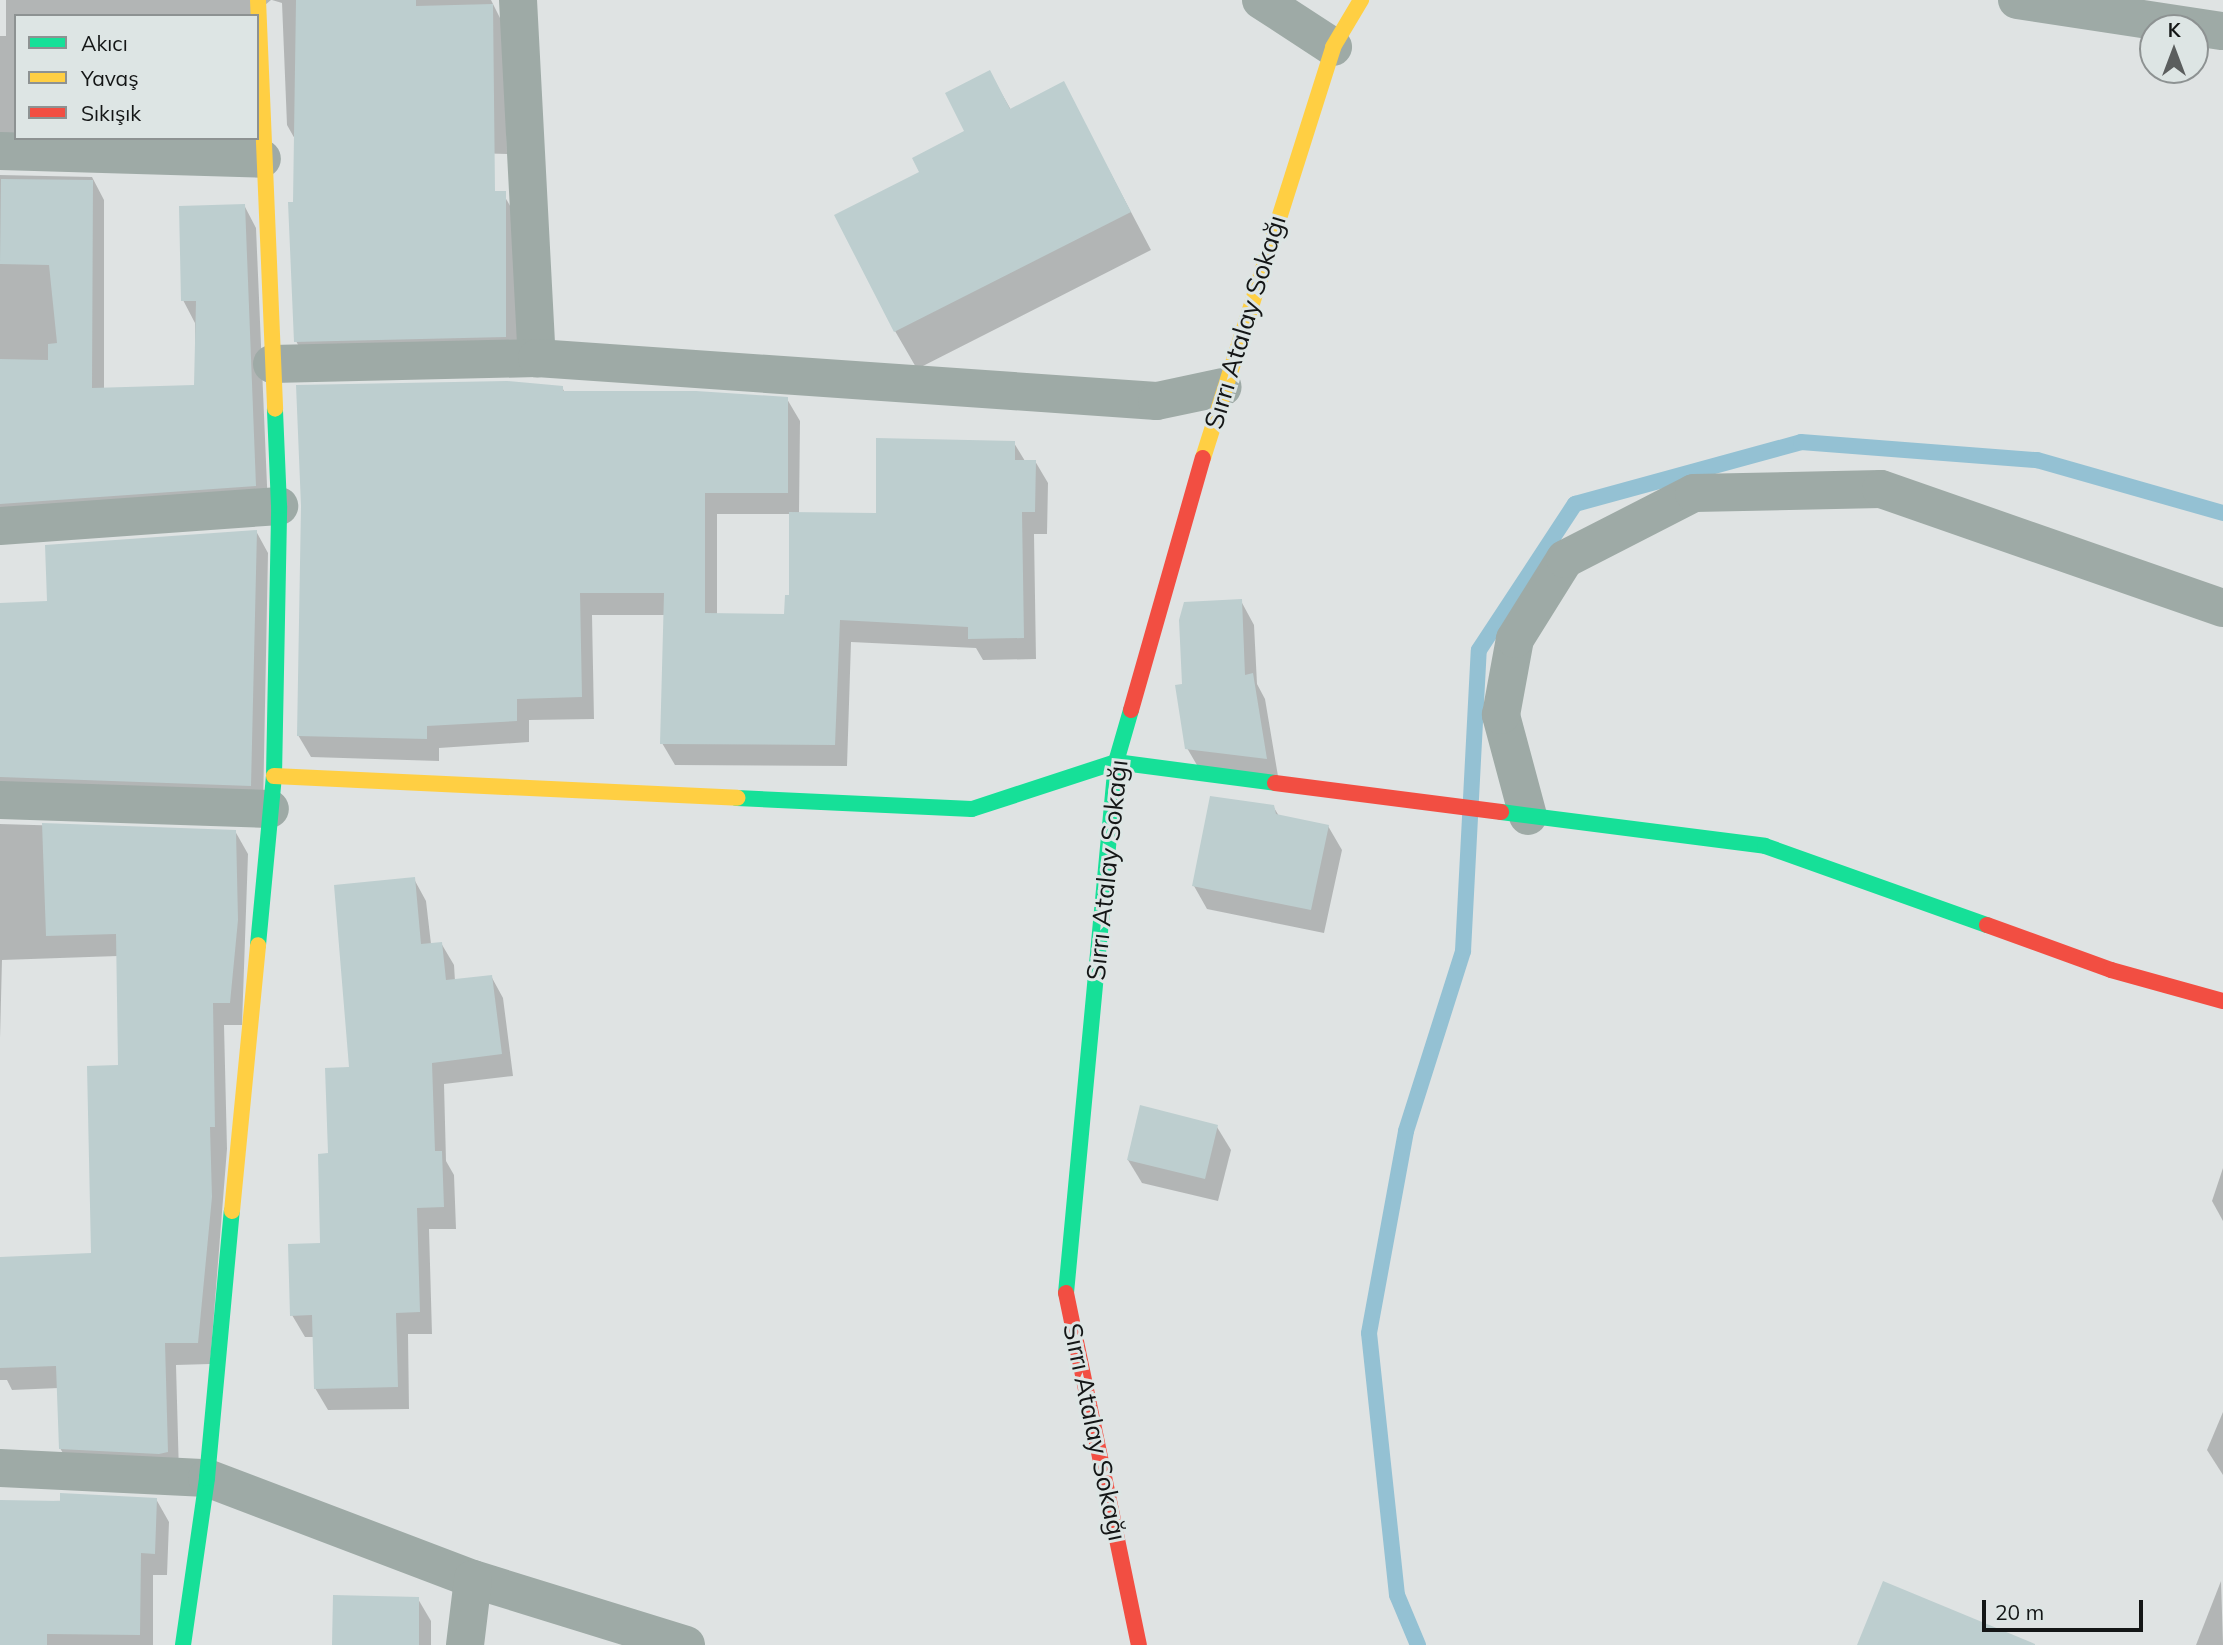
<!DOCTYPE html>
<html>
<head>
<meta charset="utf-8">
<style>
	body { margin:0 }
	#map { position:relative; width:2223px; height:1645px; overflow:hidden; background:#dfe3e3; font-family:Mulish,sans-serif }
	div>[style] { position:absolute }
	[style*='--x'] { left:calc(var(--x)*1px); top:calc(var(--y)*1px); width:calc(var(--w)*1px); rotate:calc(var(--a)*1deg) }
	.shadow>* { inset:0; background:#0003 }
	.stream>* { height:16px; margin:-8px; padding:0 8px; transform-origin:8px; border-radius:8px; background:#94c1d3 }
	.building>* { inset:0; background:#bdcecf }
	.street>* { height:38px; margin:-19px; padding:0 19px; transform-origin:19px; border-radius:19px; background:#9eaaa6 }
	.fast>* { height:16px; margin:-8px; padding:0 8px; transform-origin:8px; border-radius:8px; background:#16e098 }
	.slow>* { height:16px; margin:-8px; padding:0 8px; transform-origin:8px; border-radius:8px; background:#ffcf43 }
	.jam>* { height:16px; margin:-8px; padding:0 8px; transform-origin:8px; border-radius:8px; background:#f24e42 }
	span { translate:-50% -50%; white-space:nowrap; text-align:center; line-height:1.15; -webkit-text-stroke:6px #dde5e4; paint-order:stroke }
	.street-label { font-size:26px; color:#141616 }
	.legend { position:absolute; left:14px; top:14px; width:245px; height:126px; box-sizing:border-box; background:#dde5e4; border:2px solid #8d9292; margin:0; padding:9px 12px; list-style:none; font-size:21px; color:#141616 }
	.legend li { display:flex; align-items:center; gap:14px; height:35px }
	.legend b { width:35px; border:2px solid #8d9292 }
	.north { position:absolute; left:2139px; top:14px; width:70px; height:70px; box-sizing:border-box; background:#dde5e4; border:2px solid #8d9292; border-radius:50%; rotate:0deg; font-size:19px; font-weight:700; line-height:28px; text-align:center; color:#141616 }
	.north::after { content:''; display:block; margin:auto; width:24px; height:32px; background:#5b5e5e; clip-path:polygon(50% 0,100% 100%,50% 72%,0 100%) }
	.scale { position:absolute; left:1982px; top:1600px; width:161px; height:32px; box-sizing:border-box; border:4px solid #141616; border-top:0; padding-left:9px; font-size:21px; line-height:24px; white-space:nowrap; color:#141616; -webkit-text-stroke:5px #dde5e4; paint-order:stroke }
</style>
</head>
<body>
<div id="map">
	<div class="shadow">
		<div style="clip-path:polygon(6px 0,271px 0,252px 16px,16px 16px,16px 138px,253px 138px,253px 146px,0 157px,0 36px,6px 36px)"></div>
		<div style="clip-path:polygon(272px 0,491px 0,505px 28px,507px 154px,300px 148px,287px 125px,282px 3px)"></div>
		<div style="clip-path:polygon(990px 73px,1011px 110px,1063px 83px,1151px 250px,917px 369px,895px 331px)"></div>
		<div style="clip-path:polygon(0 175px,92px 177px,104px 200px,104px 390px,196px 386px,195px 323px,183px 300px,244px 205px,256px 228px,268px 508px,0 525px)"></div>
		<div style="clip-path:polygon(505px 197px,518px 220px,518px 360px,309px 365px,296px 341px)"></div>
		<div style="clip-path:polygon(evenodd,562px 387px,565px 393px,787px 399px,800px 421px,799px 514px,878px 515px,1014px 443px,1025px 461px,1035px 461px,1048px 483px,1047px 534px,1034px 534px,1036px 659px,983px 660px,976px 648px,851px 642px,847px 766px,675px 765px,662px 743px,665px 615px,592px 615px,594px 719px,529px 720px,529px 742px,439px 748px,439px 761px,311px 757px,298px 735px,562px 387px,717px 514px,791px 514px,791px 597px,786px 616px,717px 615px,717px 514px)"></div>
		<div style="clip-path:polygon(256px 531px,268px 553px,263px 808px,0 806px,0 604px,49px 603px)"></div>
		<div style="clip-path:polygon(1241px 601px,1254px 625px,1257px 684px,1265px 699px,1279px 782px,1201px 772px,1187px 748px,1184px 685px)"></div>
		<div style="clip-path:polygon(1273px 806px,1279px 816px,1328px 826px,1342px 850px,1324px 933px,1207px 909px,1194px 886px)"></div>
		<div style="clip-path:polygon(0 824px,235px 831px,248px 854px,242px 1025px,224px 1025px,227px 1149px,210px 1364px,176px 1365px,179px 1474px,73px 1471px,60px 1448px,59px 1388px,12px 1390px,7px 1380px,0 1380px,0 1258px,93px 1254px,120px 1067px,118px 956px,2px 960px,0 1039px)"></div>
		<div style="clip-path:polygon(414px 879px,426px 901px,431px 944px,441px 943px,454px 965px,455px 981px,491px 976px,503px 998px,513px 1076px,444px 1084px,446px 1161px,454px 1175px,456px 1229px,429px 1229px,432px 1334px,408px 1334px,409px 1409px,328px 1410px,315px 1388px,314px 1337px,305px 1337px,292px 1315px,322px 1244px,330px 1155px,350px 1069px)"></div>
		<div style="clip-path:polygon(1217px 1127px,1231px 1150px,1218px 1201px,1142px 1183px,1128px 1160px)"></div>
		<div style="clip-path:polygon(2223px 1168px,2223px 1221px,2212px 1201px)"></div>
		<div style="clip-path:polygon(2223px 1412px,2223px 1475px,2207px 1450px)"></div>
		<div style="clip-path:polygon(156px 1499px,169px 1522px,167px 1575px,153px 1575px,153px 1645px,0 1645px,0 1502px)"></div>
		<div style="clip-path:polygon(2221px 1581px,2223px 1645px,2196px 1645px)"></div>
		<div style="clip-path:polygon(418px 1599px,431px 1621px,431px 1645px,334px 1645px)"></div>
	</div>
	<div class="stream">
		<div style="--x:1418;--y:1645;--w:54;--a:-112.8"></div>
		<div style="--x:1397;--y:1595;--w:263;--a:-96.1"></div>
		<div style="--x:1369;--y:1333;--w:205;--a:-79.6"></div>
		<div style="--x:1406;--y:1131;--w:189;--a:-72.4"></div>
		<div style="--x:1463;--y:951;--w:301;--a:-87"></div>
		<div style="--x:1479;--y:650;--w:175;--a:-56.7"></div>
		<div style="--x:1575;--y:504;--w:234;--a:-15.3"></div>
		<div style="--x:1801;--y:442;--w:237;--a:4.4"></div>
		<div style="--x:2037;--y:460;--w:193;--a:15.9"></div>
	</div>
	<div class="building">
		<div style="clip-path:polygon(296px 0,416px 0,416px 6px,493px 4px,495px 191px,506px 191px,506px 337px,294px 342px,288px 202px,293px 202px)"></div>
		<div style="clip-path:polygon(990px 70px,1010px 109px,1064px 81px,1131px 212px,894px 332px,834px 215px,919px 172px,912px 158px,964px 131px,945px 93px)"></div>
		<div style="clip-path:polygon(1px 179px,93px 180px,92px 388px,194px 385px,196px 301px,181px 301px,179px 206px,245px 204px,256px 486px,0 504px,0 359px,48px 360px,48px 344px,57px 343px,49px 265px,0 264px)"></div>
		<div style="clip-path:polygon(507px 381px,563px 386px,563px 391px,696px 391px,788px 397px,788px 493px,705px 493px,705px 613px,784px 614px,785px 595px,789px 595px,789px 512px,876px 513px,876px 438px,1015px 441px,1015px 460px,1036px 460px,1035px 512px,1022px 512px,1024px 638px,968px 639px,968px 627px,840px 620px,835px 745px,660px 744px,664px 593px,580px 593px,582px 697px,517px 699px,517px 721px,427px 726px,427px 739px,297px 736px,301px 506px,296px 385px)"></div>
		<div style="clip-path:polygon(257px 530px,251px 786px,0 777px,0 603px,47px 601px,45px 545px)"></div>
		<div style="clip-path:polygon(1242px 599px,1245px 675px,1253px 673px,1267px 759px,1185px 749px,1175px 685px,1182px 684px,1179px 620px,1184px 602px)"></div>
		<div style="clip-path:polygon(1210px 796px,1274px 805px,1276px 814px,1329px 825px,1311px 910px,1192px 886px)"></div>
		<div style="clip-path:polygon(42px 823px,236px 830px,238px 920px,230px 1003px,213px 1003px,215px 1127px,210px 1127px,212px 1197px,198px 1343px,165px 1343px,168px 1452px,159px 1454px,59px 1449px,56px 1366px,0 1368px,0 1257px,91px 1253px,87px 1066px,118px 1065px,116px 934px,46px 936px)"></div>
		<div style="clip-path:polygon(415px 877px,421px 944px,442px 942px,446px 980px,492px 975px,502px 1054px,432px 1063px,435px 1151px,442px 1151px,444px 1207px,417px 1208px,420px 1312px,396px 1313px,398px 1387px,314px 1389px,312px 1315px,290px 1316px,288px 1244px,320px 1243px,318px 1154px,328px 1153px,325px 1068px,349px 1067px,334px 885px)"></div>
		<div style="clip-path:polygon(1140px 1105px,1218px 1125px,1205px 1179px,1127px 1160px)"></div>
		<div style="clip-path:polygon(60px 1493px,157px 1498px,155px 1554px,141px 1553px,140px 1635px,47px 1634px,47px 1645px,0 1645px,0 1500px,60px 1501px)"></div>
		<div style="clip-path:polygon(1883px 1581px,2035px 1644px,2035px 1645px,1857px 1645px)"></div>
		<div style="clip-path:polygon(333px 1595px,419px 1597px,419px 1645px,332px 1645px)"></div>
	</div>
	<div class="street">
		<div style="--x:518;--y:0;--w:359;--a:87"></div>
		<div style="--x:1261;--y:0;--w:86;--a:33.1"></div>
		<div style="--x:2017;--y:0;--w:208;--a:8.6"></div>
		<div style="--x:0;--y:151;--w:262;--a:1.7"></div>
		<div style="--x:272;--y:364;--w:265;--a:-1.3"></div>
		<div style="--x:537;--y:358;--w:621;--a:3.97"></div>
		<div style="--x:1157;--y:401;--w:67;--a:-12"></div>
		<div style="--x:0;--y:526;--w:280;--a:-4.1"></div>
		<div style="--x:0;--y:800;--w:270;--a:1.9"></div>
		<div style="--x:1528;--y:816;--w:105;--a:-105"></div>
		<div style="--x:1501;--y:715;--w:77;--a:-79.6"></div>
		<div style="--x:1515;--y:639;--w:94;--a:-58"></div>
		<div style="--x:1565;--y:559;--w:145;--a:-27.1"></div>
		<div style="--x:1694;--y:493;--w:187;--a:-1.2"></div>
		<div style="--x:1881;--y:489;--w:362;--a:19.2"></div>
		<div style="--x:0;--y:1468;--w:207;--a:2.8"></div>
		<div style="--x:207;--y:1478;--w:285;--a:20.8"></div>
		<div style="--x:473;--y:1579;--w:223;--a:17.2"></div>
		<div style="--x:465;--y:1645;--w:66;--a:-83.1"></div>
	</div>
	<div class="fast">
		<div style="--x:737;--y:798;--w:235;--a:2.7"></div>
		<div style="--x:972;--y:809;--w:151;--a:-18.1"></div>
		<div style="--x:1116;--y:762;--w:160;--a:7.5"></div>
		<div style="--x:1501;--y:812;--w:266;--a:7.3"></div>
		<div style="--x:1765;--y:846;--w:236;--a:19.6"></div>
		<div style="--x:258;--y:945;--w:170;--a:-84.6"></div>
		<div style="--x:274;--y:776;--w:270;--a:-88.9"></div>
		<div style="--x:279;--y:506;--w:97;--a:-92.4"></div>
		<div style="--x:1066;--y:1293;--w:533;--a:-84.62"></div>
		<div style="--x:1116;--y:762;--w:54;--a:-73.9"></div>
		<div style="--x:183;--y:1645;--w:169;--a:-81.8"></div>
		<div style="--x:207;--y:1478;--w:268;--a:-84.7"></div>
	</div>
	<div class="slow">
		<div style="--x:258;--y:0;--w:409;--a:87.6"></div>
		<div style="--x:1203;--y:458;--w:431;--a:-72.4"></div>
		<div style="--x:1333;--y:47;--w:55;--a:-59.2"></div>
		<div style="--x:274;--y:776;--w:464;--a:2.7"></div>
		<div style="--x:232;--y:1211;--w:267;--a:-84.4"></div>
	</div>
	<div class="jam">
		<div style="--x:1131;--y:710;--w:262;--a:-74.1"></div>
		<div style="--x:1275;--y:783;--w:228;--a:7.3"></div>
		<div style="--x:1987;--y:925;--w:132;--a:19.9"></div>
		<div style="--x:2111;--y:970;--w:116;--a:15.5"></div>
		<div style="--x:1066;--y:1293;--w:359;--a:78.3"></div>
	</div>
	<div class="street-label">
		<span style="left:1245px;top:322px;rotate:-73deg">Sırrı Atalay Sokağı</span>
		<span style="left:1107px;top:870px;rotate:-84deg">Sırrı Atalay Sokağı</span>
		<span style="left:1095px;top:1432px;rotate:78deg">Sırrı Atalay Sokağı</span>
	</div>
	<ul class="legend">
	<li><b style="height:9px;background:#16e098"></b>Akıcı</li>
	<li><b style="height:9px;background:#ffcf43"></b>Yavaş</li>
	<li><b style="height:9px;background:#f24e42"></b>Sıkışık</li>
	</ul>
	<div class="north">K</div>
	<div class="scale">20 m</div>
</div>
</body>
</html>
